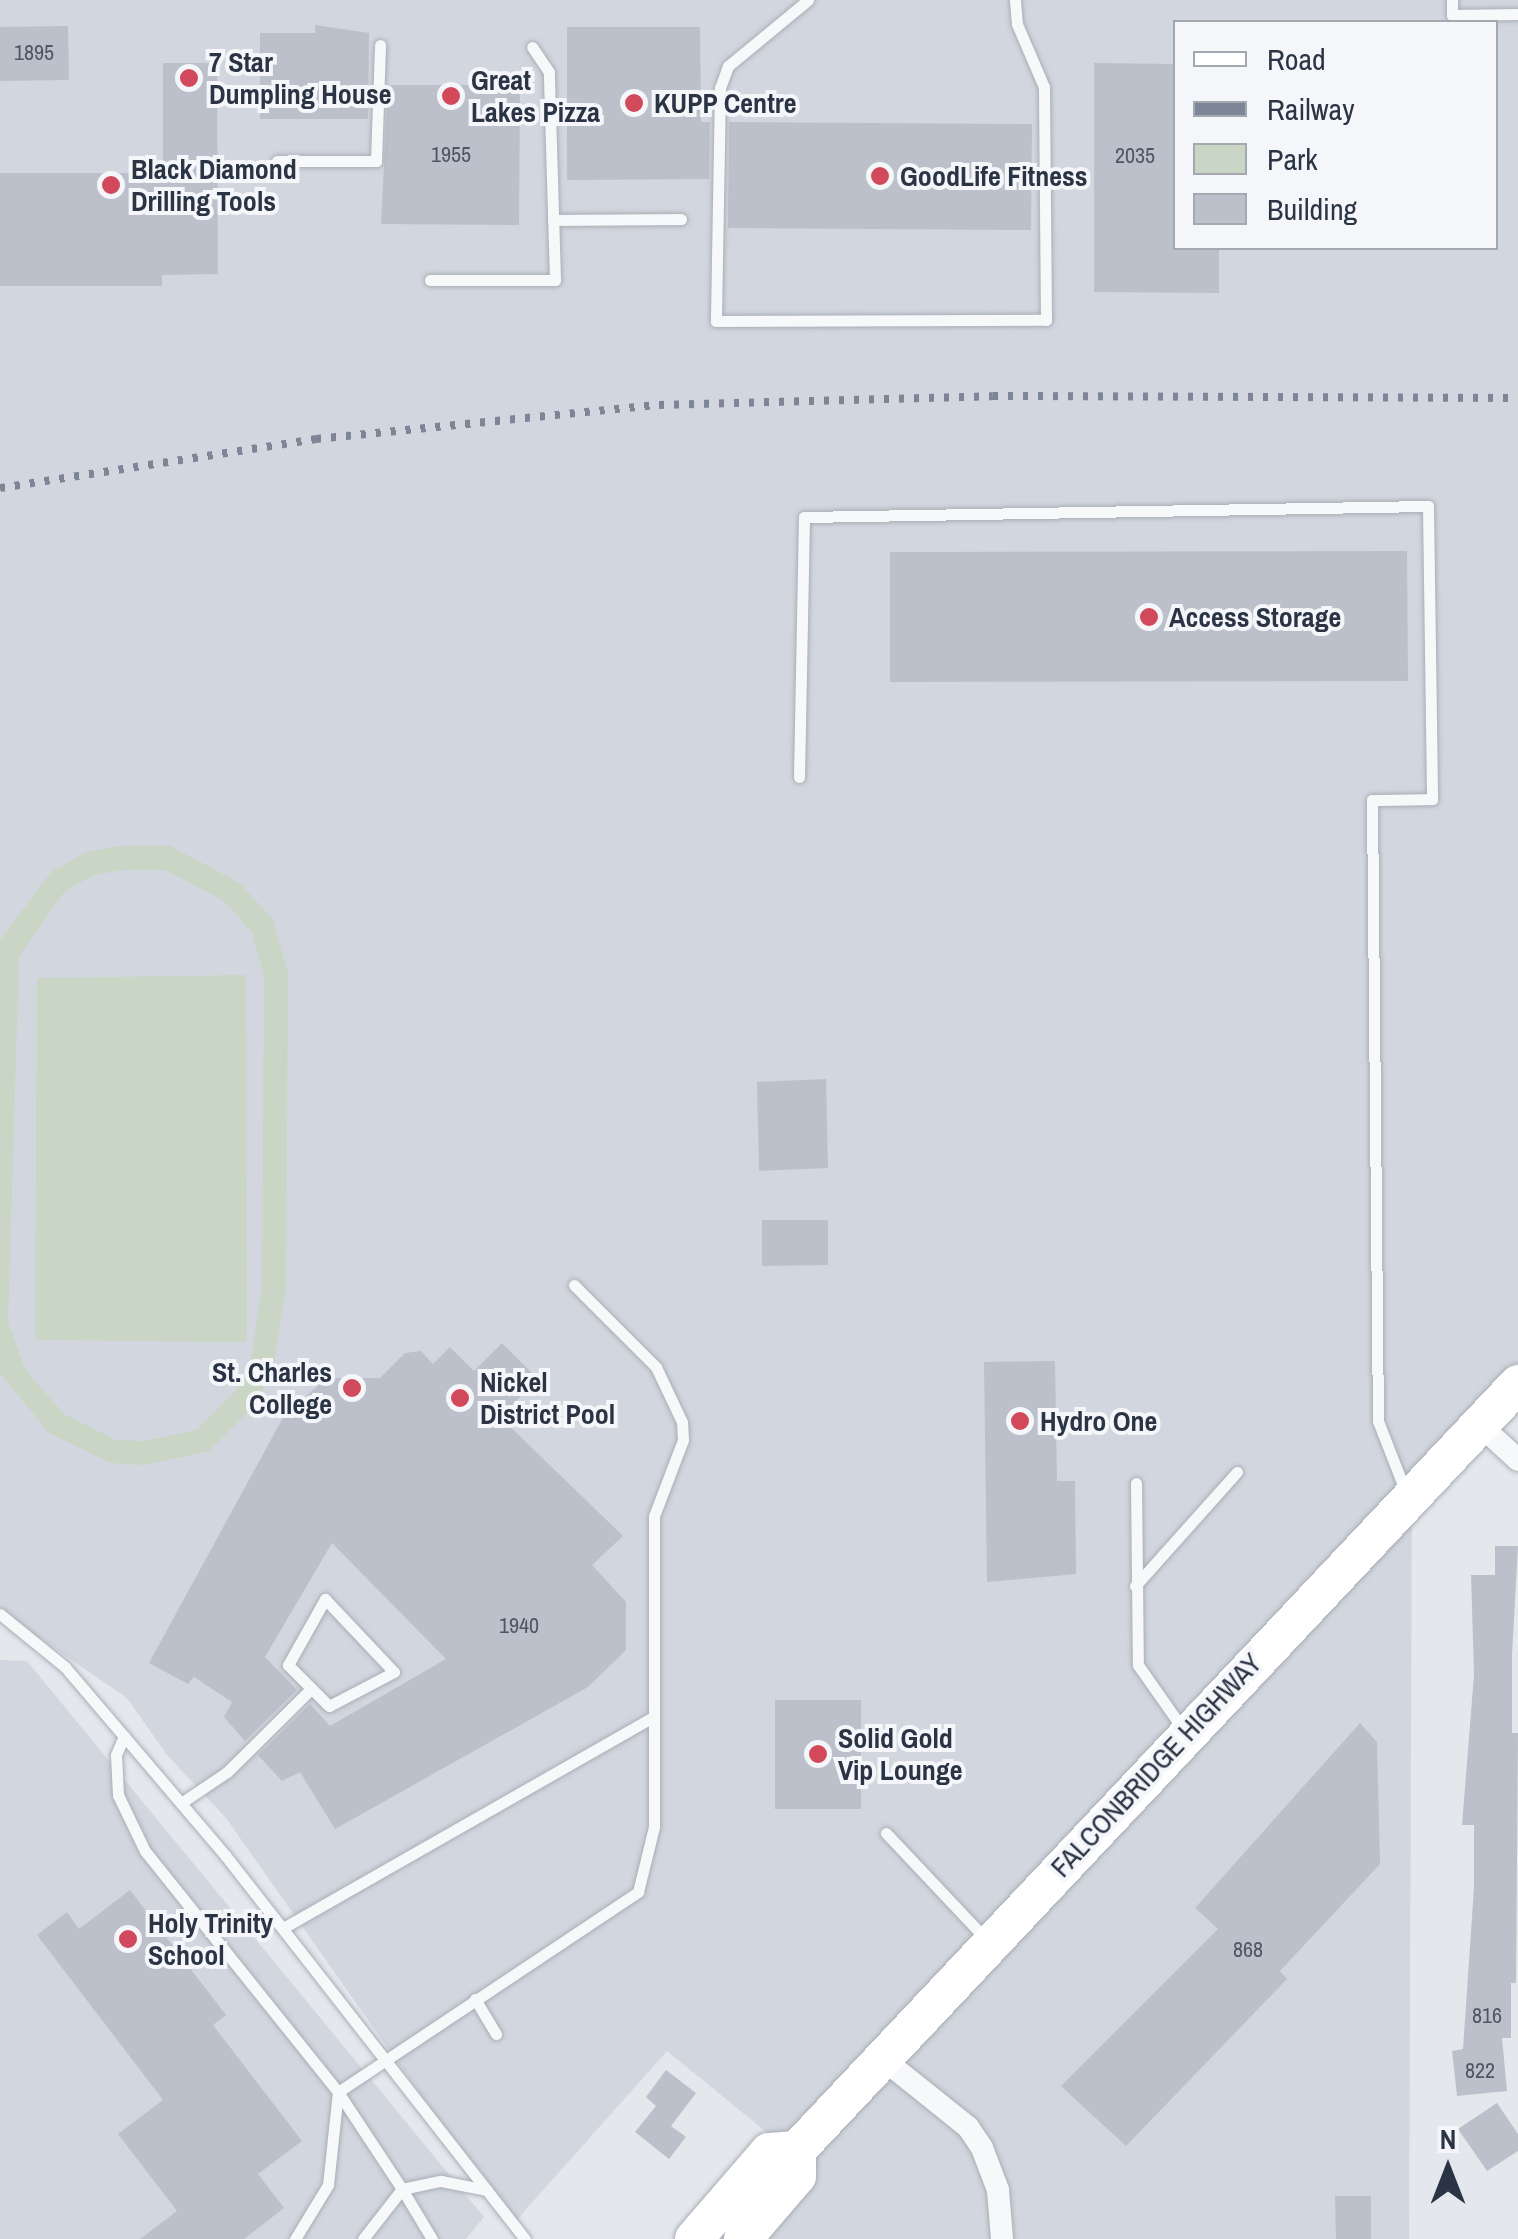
<!DOCTYPE html>
<html>
<head>
<meta charset="utf-8">
<style>
	body { margin:0 }
	#map { position:relative; width:1518px; height:2239px; overflow:hidden; background:#e4e7ec; font-family:"Archivo Narrow",sans-serif }
	div>[style] { position:absolute }
	[style*='--x'] { left:calc(var(--x)*1px); top:calc(var(--y)*1px); width:calc(var(--w)*1px); rotate:calc(var(--a)*1deg) }
	.built>* { inset:0; background:#d2d6de }
	.green>* { inset:0; background:#c9d6c5 }
	.building>* { inset:0; background:#bbc0ca }
	.roads { filter:drop-shadow(0 0 2px #a9aeb7) drop-shadow(0 0 2px #a9aeb7) }
	.service>* { height:11px; margin:-5.5px; padding:0 5.5px; transform-origin:5.5px; border-radius:5.5px; background:#f7f8fa }
	.minor>* { height:22px; margin:-11px; padding:0 11px; transform-origin:11px; border-radius:11px; background:#f7f8fa }
	.primary>* { height:38px; margin:-19px; padding:0 19px; transform-origin:19px; border-radius:19px; background:#fff }
	.rail>* { height:8px; margin-top:-4px; transform-origin:0; background:repeating-linear-gradient(90deg,#7d8696 0 5px,transparent 0 15px) }
	.dots>* { width:28px; height:28px; translate:-50% -50%; box-sizing:border-box; border:5px solid #f4f6f9; border-radius:50% }
	span { translate:-50% -50%; white-space:nowrap; text-align:center; line-height:1.15; -webkit-text-stroke:8px #f4f6f9; paint-order:stroke }
	.number-label { font-size:22px; color:#4f5766 }
	.number-label span { -webkit-text-stroke-width:0 }
	.poi-label { font-size:28px; color:#2b3445; font-weight:700 }
	.left { translate:0 -50%; text-align:left }
	.right { translate:-100% -50%; text-align:right }
	.street-label { font-size:28px; color:#2b3445 }
	.legend { position:absolute; left:1173px; top:20px; width:325px; height:230px; box-sizing:border-box; background:#f4f6f9; border:2px solid #a4a8b1; margin:0; padding:12px 18px; list-style:none; font-size:30px; color:#2b3445 }
	.legend li { display:flex; align-items:center; gap:20px; height:50px }
	.legend b { width:50px; border:2px solid #a4a8b1 }
	.north { position:absolute; left:1398px; top:2119px; width:100px; height:100px; -webkit-text-stroke:8px #f4f6f9; paint-order:stroke; rotate:0deg; font-size:28px; font-weight:700; line-height:40px; text-align:center; color:#2b3445 }
	.north::after { content:''; display:block; margin:auto; width:35px; height:45px; background:#2b3445; clip-path:polygon(50% 0,100% 100%,50% 72%,0 100%) }
</style>
</head>
<body>
<div id="map">
	<div class="built">
		<div style="clip-path:polygon(evenodd,0 0,1518px 0,1518px 1382px,1412px 1490px,1409px 2239px,746px 2239px,786px 2148px,667px 2051px,512px 2225px,226px 1818px,167px 1755px,127px 1698px,0 1611px,0 0,1176px 22px,1496px 22px,1496px 248px,1176px 248px,1176px 22px)"></div>
		<div style="clip-path:polygon(0 1660px,27px 1661px,484px 2217px,466px 2239px,0 2239px)"></div>
	</div>
	<div class="green">
		<div style="clip-path:polygon(evenodd,121px 846px,170px 846px,240px 883px,273px 920px,288px 973px,286px 1287px,273px 1370px,256px 1404px,209px 1451px,145px 1465px,111px 1463px,49px 1433px,0 1373px,0 940px,51px 872px,86px 852px,121px 846px,123px 870px,166px 870px,224px 901px,252px 932px,264px 976px,262px 1286px,251px 1362px,236px 1390px,197px 1430px,144px 1441px,116px 1440px,64px 1414px,26px 1371px,8px 1323px,19px 956px,65px 891px,94px 875px,123px 870px)"></div>
		<div style="clip-path:polygon(246px 975px,247px 1342px,35px 1340px,37px 978px)"></div>
	</div>
	<div class="building">
		<div style="clip-path:polygon(315px 25px,369px 33px,368px 119px,260px 119px,260px 33px,315px 33px)"></div>
		<div style="clip-path:polygon(68px 26px,69px 80px,0 81px,0 27px)"></div>
		<div style="clip-path:polygon(567px 27px,700px 27px,701px 122px,710px 122px,709px 179px,567px 180px)"></div>
		<div style="clip-path:polygon(163px 63px,217px 63px,218px 274px,162px 275px,162px 286px,0 286px,0 173px,163px 173px)"></div>
		<div style="clip-path:polygon(1094px 63px,1176px 64px,1176px 248px,1219px 248px,1219px 293px,1094px 292px)"></div>
		<div style="clip-path:polygon(388px 85px,520px 85px,519px 225px,381px 224px)"></div>
		<div style="clip-path:polygon(729px 122px,1032px 124px,1031px 230px,728px 228px)"></div>
		<div style="clip-path:polygon(1407px 551px,1408px 681px,890px 682px,890px 552px)"></div>
		<div style="clip-path:polygon(826px 1079px,828px 1168px,759px 1171px,757px 1082px)"></div>
		<div style="clip-path:polygon(762px 1220px,828px 1220px,828px 1265px,762px 1266px)"></div>
		<div style="clip-path:polygon(502px 1343px,538px 1379px,500px 1417px,623px 1536px,592px 1565px,626px 1602px,626px 1650px,588px 1687px,335px 1829px,300px 1772px,282px 1781px,258px 1755px,310px 1704px,330px 1726px,446px 1659px,332px 1543px,265px 1657px,297px 1690px,245px 1741px,224px 1717px,232px 1702px,194px 1677px,188px 1684px,149px 1663px,285px 1414px,327px 1378px,380px 1378px,405px 1353px,421px 1351px,433px 1364px,450px 1347px,474px 1371px)"></div>
		<div style="clip-path:polygon(1055px 1361px,1057px 1481px,1075px 1481px,1076px 1574px,987px 1582px,984px 1362px)"></div>
		<div style="clip-path:polygon(1495px 1546px,1518px 1546px,1512px 1655px,1512px 1733px,1518px 1733px,1516px 1983px,1511px 1983px,1511px 2038px,1502px 2038px,1507px 2091px,1457px 2096px,1452px 2051px,1463px 2049px,1474px 1887px,1474px 1825px,1462px 1825px,1474px 1675px,1471px 1575px,1495px 1575px)"></div>
		<div style="clip-path:polygon(775px 1700px,861px 1700px,861px 1809px,775px 1809px)"></div>
		<div style="clip-path:polygon(1360px 1723px,1377px 1742px,1380px 1864px,1280px 1971px,1287px 1979px,1126px 2146px,1061px 2086px,1218px 1929px,1195px 1908px)"></div>
		<div style="clip-path:polygon(130px 1890px,226px 2015px,213px 2025px,302px 2141px,258px 2174px,284px 2208px,244px 2239px,140px 2239px,177px 2211px,118px 2134px,163px 2100px,37px 1935px,67px 1912px,79px 1929px)"></div>
		<div style="clip-path:polygon(666px 2070px,696px 2093px,671px 2126px,686px 2137px,669px 2159px,635px 2132px,656px 2106px,646px 2097px)"></div>
		<div style="clip-path:polygon(1497px 2103px,1518px 2134px,1518px 2151px,1487px 2171px,1458px 2129px)"></div>
		<div style="clip-path:polygon(1335px 2196px,1371px 2196px,1371px 2239px,1336px 2239px)"></div>
	</div>
	<div class="roads">
		<div class="service">
			<div style="--x:808;--y:0;--w:104;--a:140.5"></div>
			<div style="--x:728;--y:66;--w:23;--a:110"></div>
			<div style="--x:720;--y:88;--w:233;--a:91"></div>
			<div style="--x:716;--y:321;--w:330;--a:-0.2"></div>
			<div style="--x:1046;--y:320;--w:233;--a:-90.5"></div>
			<div style="--x:1044;--y:87;--w:69;--a:-113.2"></div>
			<div style="--x:1017;--y:24;--w:24;--a:-95"></div>
			<div style="--x:1452;--y:0;--w:15;--a:90"></div>
			<div style="--x:1452;--y:15;--w:66;--a:-0.9"></div>
			<div style="--x:277;--y:161;--w:99;--a:0"></div>
			<div style="--x:376;--y:161;--w:116;--a:-88"></div>
			<div style="--x:553;--y:220;--w:128;--a:-0.4"></div>
			<div style="--x:430;--y:280;--w:125;--a:0"></div>
			<div style="--x:555;--y:280;--w:208;--a:-91.7"></div>
			<div style="--x:549;--y:72;--w:30;--a:-124"></div>
			<div style="--x:799;--y:777;--w:260;--a:-88.9"></div>
			<div style="--x:804;--y:517;--w:624;--a:-1.01"></div>
			<div style="--x:1428;--y:506;--w:293;--a:89.2"></div>
			<div style="--x:1432;--y:799;--w:60;--a:179"></div>
			<div style="--x:1372;--y:800;--w:621;--a:89.45"></div>
			<div style="--x:1378;--y:1421;--w:77;--a:68.7"></div>
			<div style="--x:1136;--y:1483;--w:182;--a:89.4"></div>
			<div style="--x:1138;--y:1665;--w:78;--a:54.9"></div>
			<div style="--x:1135;--y:1586;--w:153;--a:-48.2"></div>
			<div style="--x:325;--y:1599;--w:100;--a:46.6"></div>
			<div style="--x:394;--y:1672;--w:73;--a:152.4"></div>
			<div style="--x:329;--y:1706;--w:58;--a:-135"></div>
			<div style="--x:288;--y:1665;--w:76;--a:-60.7"></div>
			<div style="--x:0;--y:1614;--w:84;--a:39.2"></div>
			<div style="--x:65;--y:1667;--w:247;--a:49.6"></div>
			<div style="--x:225;--y:1855;--w:487;--a:52"></div>
			<div style="--x:124;--y:1736;--w:21;--a:113"></div>
			<div style="--x:116;--y:1755;--w:40;--a:87.1"></div>
			<div style="--x:118;--y:1795;--w:62;--a:64.3"></div>
			<div style="--x:145;--y:1851;--w:309;--a:51.3"></div>
			<div style="--x:338;--y:2092;--w:361;--a:-33.7"></div>
			<div style="--x:638;--y:1892;--w:67;--a:-76.2"></div>
			<div style="--x:654;--y:1827;--w:311;--a:-90"></div>
			<div style="--x:654;--y:1516;--w:81;--a:-69.1"></div>
			<div style="--x:683;--y:1440;--w:18;--a:-93"></div>
			<div style="--x:682;--y:1422;--w:61;--a:-115.3"></div>
			<div style="--x:656;--y:1367;--w:116;--a:-135"></div>
			<div style="--x:181;--y:1803;--w:55;--a:-34"></div>
			<div style="--x:227;--y:1772;--w:118;--a:-44.7"></div>
			<div style="--x:886;--y:1833;--w:146;--a:46.7"></div>
			<div style="--x:283;--y:1928;--w:426;--a:-29.7"></div>
			<div style="--x:475;--y:1999;--w:41;--a:59"></div>
			<div style="--x:338;--y:2092;--w:116;--a:56.6"></div>
			<div style="--x:402;--y:2189;--w:63;--a:128"></div>
			<div style="--x:295;--y:2239;--w:63;--a:-58.6"></div>
			<div style="--x:328;--y:2185;--w:94;--a:-83.9"></div>
			<div style="--x:432;--y:2239;--w:58;--a:-121"></div>
			<div style="--x:402;--y:2189;--w:40;--a:-12"></div>
			<div style="--x:441;--y:2181;--w:47;--a:11.1"></div>
		</div>
		<div class="minor">
			<div style="--x:1480;--y:1425;--w:52;--a:42.6"></div>
			<div style="--x:883;--y:2059;--w:109;--a:38.7"></div>
			<div style="--x:968;--y:2127;--w:25;--a:56"></div>
			<div style="--x:982;--y:2148;--w:45;--a:69.1"></div>
			<div style="--x:998;--y:2190;--w:49;--a:85.3"></div>
		</div>
		<div class="primary">
			<div style="--x:694;--y:2239;--w:115;--a:-49.2"></div>
			<div style="--x:769;--y:2152;--w:28;--a:-4"></div>
			<div style="--x:743;--y:2239;--w:83;--a:-49.4"></div>
			<div style="--x:797;--y:2176;--w:26;--a:-90"></div>
			<div style="--x:797;--y:2150;--w:1052;--a:-46.73"></div>
		</div>
	</div>
	<div class="rail">
		<div style="--x:0;--y:488;--w:320;--a:-8.8"></div>
		<div style="--x:316;--y:439;--w:345;--a:-5.7"></div>
		<div style="--x:659;--y:405;--w:334;--a:-1.5"></div>
		<div style="--x:993;--y:396;--w:525;--a:0.22"></div>
	</div>
	<div class="dots">
		<div style="left:189px;top:78px;background:#d1495b"></div>
		<div style="left:451px;top:96px;background:#d1495b"></div>
		<div style="left:634px;top:103px;background:#d1495b"></div>
		<div style="left:880px;top:176px;background:#d1495b"></div>
		<div style="left:111px;top:185px;background:#d1495b"></div>
		<div style="left:1149px;top:617px;background:#d1495b"></div>
		<div style="left:352px;top:1388px;background:#d1495b"></div>
		<div style="left:460px;top:1398px;background:#d1495b"></div>
		<div style="left:1020px;top:1421px;background:#d1495b"></div>
		<div style="left:818px;top:1754px;background:#d1495b"></div>
		<div style="left:128px;top:1939px;background:#d1495b"></div>
	</div>
	<div class="number-label">
		<span style="left:34px;top:53px">1895</span>
		<span style="left:451px;top:155px">1955</span>
		<span style="left:1135px;top:156px">2035</span>
		<span style="left:519px;top:1626px">1940</span>
		<span style="left:1248px;top:1950px">868</span>
		<span style="left:1487px;top:2016px">816</span>
		<span style="left:1480px;top:2071px">822</span>
	</div>
	<div class="poi-label">
		<span class="left" style="left:209px;top:78px">7 Star<br>Dumpling House</span>
		<span class="left" style="left:471px;top:96px">Great<br>Lakes Pizza</span>
		<span class="left" style="left:654px;top:103px">KUPP Centre</span>
		<span class="left" style="left:131px;top:185px">Black Diamond<br>Drilling Tools</span>
		<span class="left" style="left:900px;top:176px">GoodLife Fitness</span>
		<span class="left" style="left:1169px;top:617px">Access Storage</span>
		<span class="right" style="left:332px;top:1388px">St. Charles<br>College</span>
		<span class="left" style="left:480px;top:1398px">Nickel<br>District Pool</span>
		<span class="left" style="left:1040px;top:1421px">Hydro One</span>
		<span class="left" style="left:838px;top:1754px">Solid Gold<br>Vip Lounge</span>
		<span class="left" style="left:148px;top:1939px">Holy Trinity<br>School</span>
	</div>
	<div class="street-label">
		<span style="left:1156px;top:1765px;rotate:-47deg">FALCONBRIDGE HIGHWAY</span>
	</div>
	<ul class="legend">
	<li><b style="height:12px;background:#fff"></b>Road</li>
	<li><b style="height:12px;background:#7d8696"></b>Railway</li>
	<li><b style="height:28px;background:#c9d6c5"></b>Park</li>
	<li><b style="height:28px;background:#bbc0ca"></b>Building</li>
	</ul>
	<div class="north">N</div>
</div>
</body>
</html>
